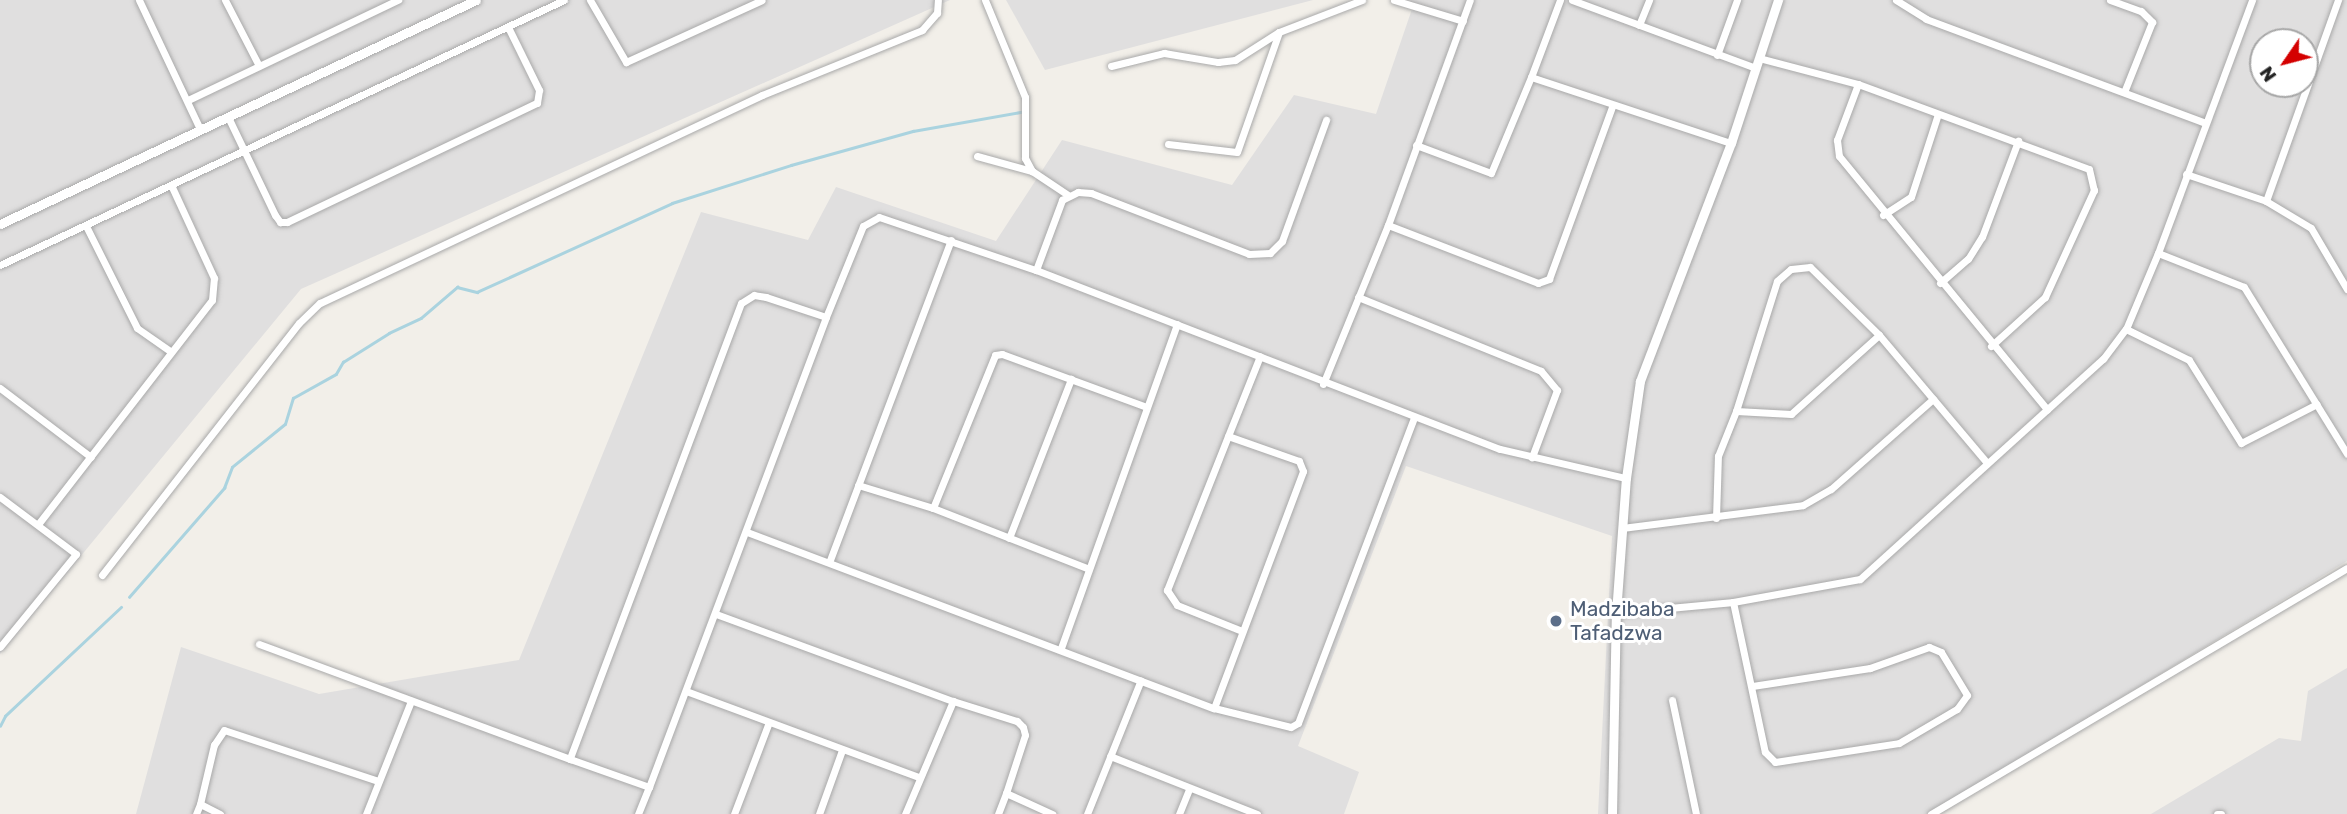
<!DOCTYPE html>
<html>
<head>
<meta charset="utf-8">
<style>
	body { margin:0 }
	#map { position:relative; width:2347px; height:814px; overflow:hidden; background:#f2efe9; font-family:Rubik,sans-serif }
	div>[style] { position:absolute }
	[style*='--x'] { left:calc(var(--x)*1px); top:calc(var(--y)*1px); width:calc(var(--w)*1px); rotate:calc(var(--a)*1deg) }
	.residential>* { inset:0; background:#e0dfdf }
	.stream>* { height:2.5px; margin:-1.25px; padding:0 1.25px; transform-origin:1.25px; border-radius:1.25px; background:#aad3df }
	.roads { filter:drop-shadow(0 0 2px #a9a9a9) drop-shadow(0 0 2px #a9a9a9) }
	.minor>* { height:7px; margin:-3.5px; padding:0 3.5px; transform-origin:3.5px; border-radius:3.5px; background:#fff }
	.tertiary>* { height:9px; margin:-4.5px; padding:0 4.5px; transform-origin:4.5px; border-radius:4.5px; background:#fff }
	.dots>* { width:19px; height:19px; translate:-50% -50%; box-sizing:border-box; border:4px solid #fff; border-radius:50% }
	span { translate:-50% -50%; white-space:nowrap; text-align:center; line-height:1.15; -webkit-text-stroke:6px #fff; paint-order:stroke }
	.service-label { font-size:21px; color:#4e5e75 }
	.left { translate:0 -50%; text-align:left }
	.north { position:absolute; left:2249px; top:28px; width:70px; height:70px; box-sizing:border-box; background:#fff; border:2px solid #a7a7a7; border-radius:50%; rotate:235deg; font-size:19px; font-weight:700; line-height:28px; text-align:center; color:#222 }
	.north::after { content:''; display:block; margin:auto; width:24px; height:32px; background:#d40000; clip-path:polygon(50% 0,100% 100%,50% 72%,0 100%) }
</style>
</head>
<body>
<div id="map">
	<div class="residential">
		<div style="clip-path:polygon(0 0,950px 0,301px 289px,0 654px)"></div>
		<div style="clip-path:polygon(1006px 0,1313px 0,1045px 70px)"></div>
		<div style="clip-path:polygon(evenodd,1397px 0,2347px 0,2347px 561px,1929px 814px,1598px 814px,1612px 536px,1406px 466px,1298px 746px,1359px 772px,1344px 814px,136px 814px,181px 647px,319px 694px,519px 660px,701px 212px,808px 240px,836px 187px,996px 241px,1062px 140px,1232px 185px,1294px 95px,1376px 114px,1412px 9px,1397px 0,2263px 42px,2305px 42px,2305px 84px,2263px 84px,2263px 42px)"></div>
		<div style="clip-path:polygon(2347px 668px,2347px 814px,2151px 814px,2279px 738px,2301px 741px,2308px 691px)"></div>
	</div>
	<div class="stream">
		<div style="--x:129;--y:597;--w:145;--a:-48.9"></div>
		<div style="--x:224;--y:488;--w:22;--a:-69"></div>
		<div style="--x:232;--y:467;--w:68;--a:-39.1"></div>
		<div style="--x:285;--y:424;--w:27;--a:-73"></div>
		<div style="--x:293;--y:398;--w:49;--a:-29.2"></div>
		<div style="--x:336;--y:374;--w:14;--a:-60"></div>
		<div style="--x:343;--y:362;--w:54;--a:-32.2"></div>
		<div style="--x:389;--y:333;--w:35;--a:-25"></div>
		<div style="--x:421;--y:318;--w:48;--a:-40.7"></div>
		<div style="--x:457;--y:287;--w:21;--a:14"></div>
		<div style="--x:477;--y:292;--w:214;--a:-24.5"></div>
		<div style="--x:672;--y:203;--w:125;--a:-17.7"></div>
		<div style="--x:791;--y:165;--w:127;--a:-15.6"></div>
		<div style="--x:913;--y:131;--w:110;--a:-10"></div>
		<div style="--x:0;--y:726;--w:11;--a:-63"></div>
		<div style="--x:5;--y:716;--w:159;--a:-43.2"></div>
	</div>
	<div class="roads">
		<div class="minor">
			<div style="--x:139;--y:0;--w:143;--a:64.7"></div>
			<div style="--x:225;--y:0;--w:74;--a:62.7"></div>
			<div style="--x:590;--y:0;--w:72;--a:59.9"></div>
			<div style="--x:626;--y:62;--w:149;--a:-24.5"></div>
			<div style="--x:985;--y:0;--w:105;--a:67.6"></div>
			<div style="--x:1025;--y:97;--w:61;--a:90"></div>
			<div style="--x:1025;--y:158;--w:15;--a:62"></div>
			<div style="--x:1032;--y:171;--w:43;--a:33.7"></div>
			<div style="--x:1394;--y:0;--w:72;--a:16.9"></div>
			<div style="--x:1560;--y:0;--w:82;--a:110.6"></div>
			<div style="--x:1531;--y:77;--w:211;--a:18.3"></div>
			<div style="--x:1572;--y:0;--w:196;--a:20.3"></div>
			<div style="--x:1896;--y:0;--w:36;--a:32"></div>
			<div style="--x:1926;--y:19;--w:298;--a:20.4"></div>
			<div style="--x:2110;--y:0;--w:33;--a:20"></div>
			<div style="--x:2141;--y:11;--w:16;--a:45"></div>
			<div style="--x:2152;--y:22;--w:73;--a:111.7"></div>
			<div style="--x:1639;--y:25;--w:27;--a:-68"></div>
			<div style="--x:1717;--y:55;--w:59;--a:-70"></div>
			<div style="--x:1759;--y:58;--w:102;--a:14.7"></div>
			<div style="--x:1858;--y:84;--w:246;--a:20.2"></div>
			<div style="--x:2089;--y:169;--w:22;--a:77"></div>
			<div style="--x:2094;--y:190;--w:118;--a:114.6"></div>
			<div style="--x:2045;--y:297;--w:73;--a:137.8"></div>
			<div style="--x:1111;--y:66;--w:55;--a:-13.8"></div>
			<div style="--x:1164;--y:53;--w:55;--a:9.5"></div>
			<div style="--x:1218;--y:62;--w:17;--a:-7"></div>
			<div style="--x:1235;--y:60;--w:52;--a:-32.5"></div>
			<div style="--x:1858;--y:84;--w:60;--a:110.6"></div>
			<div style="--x:1837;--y:140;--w:16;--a:83"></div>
			<div style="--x:1839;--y:156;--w:328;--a:50.6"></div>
			<div style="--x:188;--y:100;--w:233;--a:-25.5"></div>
			<div style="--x:228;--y:117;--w:109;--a:64.4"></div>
			<div style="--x:275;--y:215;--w:9;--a:54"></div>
			<div style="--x:280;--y:222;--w:7;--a:0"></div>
			<div style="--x:287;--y:222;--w:277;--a:-25.5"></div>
			<div style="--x:537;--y:103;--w:13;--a:-81"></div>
			<div style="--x:539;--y:90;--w:68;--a:-116.2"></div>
			<div style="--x:1168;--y:144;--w:69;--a:6.6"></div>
			<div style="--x:1237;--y:152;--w:127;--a:-70.7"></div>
			<div style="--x:1279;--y:32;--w:89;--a:-21.1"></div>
			<div style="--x:1416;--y:145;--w:80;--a:20.5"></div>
			<div style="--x:1491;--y:173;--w:104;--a:-67.4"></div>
			<div style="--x:977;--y:156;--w:57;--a:15.3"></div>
			<div style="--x:2186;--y:174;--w:84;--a:18.6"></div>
			<div style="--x:2266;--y:201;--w:52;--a:31"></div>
			<div style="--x:2311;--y:228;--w:71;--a:59.5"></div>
			<div style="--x:2266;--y:201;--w:214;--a:-70.3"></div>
			<div style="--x:1883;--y:215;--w:33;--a:-33"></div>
			<div style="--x:1911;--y:197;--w:87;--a:-72"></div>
			<div style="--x:1388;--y:225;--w:161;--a:21.1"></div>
			<div style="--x:1538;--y:283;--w:12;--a:-20"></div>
			<div style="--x:1549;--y:279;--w:183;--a:-69.9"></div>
			<div style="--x:86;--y:226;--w:114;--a:63.4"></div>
			<div style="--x:137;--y:328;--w:40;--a:34.9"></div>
			<div style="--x:2158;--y:253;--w:92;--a:21.6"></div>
			<div style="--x:2244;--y:287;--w:196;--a:58.3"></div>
			<div style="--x:0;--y:265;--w:623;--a:-25.17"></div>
			<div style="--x:1036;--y:270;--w:75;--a:-69.6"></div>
			<div style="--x:1062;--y:200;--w:18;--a:-27"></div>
			<div style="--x:1078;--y:192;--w:13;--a:4"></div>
			<div style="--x:1091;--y:193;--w:169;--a:21.1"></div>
			<div style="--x:1249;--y:254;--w:21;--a:-3"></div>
			<div style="--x:1270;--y:253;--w:17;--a:-45"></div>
			<div style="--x:1282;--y:241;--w:129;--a:-70"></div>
			<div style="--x:1940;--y:283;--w:37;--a:-41"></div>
			<div style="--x:1968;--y:259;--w:26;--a:-58"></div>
			<div style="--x:1982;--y:237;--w:103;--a:-69.4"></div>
			<div style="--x:1358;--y:297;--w:197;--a:22"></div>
			<div style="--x:1541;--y:371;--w:25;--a:50"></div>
			<div style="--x:1557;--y:390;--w:72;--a:110.5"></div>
			<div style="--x:826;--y:317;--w:63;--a:-161.6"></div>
			<div style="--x:766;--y:297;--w:12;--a:-171"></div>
			<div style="--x:754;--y:295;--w:15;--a:148"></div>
			<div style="--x:741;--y:303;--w:487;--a:110.6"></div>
			<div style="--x:570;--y:759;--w:84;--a:19.5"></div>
			<div style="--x:649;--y:787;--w:502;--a:-69.36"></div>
			<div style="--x:826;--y:317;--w:98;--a:-67.9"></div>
			<div style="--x:863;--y:226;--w:18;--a:-29"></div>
			<div style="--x:879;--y:217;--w:166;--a:18.7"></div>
			<div style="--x:1036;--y:270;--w:497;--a:21.1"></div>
			<div style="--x:1500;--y:449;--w:129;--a:13"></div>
			<div style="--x:2126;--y:329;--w:70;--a:26.2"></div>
			<div style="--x:2189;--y:360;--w:98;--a:57.9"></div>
			<div style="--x:2241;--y:443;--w:85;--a:-27.2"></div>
			<div style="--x:1879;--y:335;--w:118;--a:138.1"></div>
			<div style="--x:1791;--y:414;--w:55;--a:-176.9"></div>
			<div style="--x:1736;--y:411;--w:136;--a:-72.5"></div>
			<div style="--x:1777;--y:281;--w:18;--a:-41"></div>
			<div style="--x:1791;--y:269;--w:19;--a:-6"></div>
			<div style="--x:1810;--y:267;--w:97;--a:44.6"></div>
			<div style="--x:1879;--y:335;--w:167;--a:49.8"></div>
			<div style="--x:1323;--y:384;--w:172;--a:-67.8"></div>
			<div style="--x:1388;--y:225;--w:239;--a:-70"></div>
			<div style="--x:0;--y:388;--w:114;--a:37.2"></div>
			<div style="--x:1228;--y:436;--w:86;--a:-68.2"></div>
			<div style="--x:858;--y:485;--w:78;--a:17"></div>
			<div style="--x:933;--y:508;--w:165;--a:21.3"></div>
			<div style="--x:0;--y:497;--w:95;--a:36.9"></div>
			<div style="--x:76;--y:554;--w:120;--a:129.3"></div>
			<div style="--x:933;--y:508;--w:165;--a:-67.9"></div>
			<div style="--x:995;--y:355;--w:7;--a:-8"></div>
			<div style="--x:1002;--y:354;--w:154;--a:20.1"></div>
			<div style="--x:1716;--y:518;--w:62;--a:-88.2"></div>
			<div style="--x:1718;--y:456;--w:48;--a:-68.2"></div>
			<div style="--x:39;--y:523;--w:282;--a:-52.2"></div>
			<div style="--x:212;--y:300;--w:22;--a:-85"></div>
			<div style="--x:214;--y:278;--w:100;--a:-114.8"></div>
			<div style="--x:1622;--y:528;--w:182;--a:-7.2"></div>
			<div style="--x:1803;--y:505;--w:32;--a:-30"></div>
			<div style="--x:1831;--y:489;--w:136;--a:-41.4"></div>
			<div style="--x:747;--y:532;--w:499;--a:20.7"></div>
			<div style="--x:1214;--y:708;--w:79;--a:13.9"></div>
			<div style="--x:1291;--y:727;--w:8;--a:-30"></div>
			<div style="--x:1298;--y:723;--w:326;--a:-69.2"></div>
			<div style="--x:1009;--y:538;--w:171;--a:-68.7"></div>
			<div style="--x:830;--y:560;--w:342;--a:-69.3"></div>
			<div style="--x:102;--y:575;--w:320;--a:-52"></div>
			<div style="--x:299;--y:323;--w:29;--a:-44"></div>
			<div style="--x:320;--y:303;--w:488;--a:-25.2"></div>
			<div style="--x:762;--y:95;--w:173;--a:-22.1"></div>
			<div style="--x:922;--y:30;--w:23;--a:-49"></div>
			<div style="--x:937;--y:13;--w:13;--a:-86"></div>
			<div style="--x:1733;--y:602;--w:153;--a:78"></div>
			<div style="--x:1765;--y:752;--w:14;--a:45"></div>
			<div style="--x:1775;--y:762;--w:125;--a:-8.7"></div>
			<div style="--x:1899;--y:743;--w:67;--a:-30.4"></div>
			<div style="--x:1957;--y:709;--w:17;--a:-54"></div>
			<div style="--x:1967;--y:695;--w:50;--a:-121.2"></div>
			<div style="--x:1941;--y:652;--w:13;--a:-157"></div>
			<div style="--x:1929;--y:647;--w:63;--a:160.4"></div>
			<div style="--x:1870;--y:668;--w:119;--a:171.3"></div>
			<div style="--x:1616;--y:613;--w:118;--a:-5.4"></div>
			<div style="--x:1733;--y:602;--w:129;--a:-10.3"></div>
			<div style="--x:1860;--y:579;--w:328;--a:-42.2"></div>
			<div style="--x:2103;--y:359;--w:38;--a:-53"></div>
			<div style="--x:2126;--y:329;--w:82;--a:-67.2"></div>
			<div style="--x:2158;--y:253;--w:270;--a:-69.6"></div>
			<div style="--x:716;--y:614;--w:252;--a:20.2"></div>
			<div style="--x:259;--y:644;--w:332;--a:20.3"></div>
			<div style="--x:1061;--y:648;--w:344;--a:-70.3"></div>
			<div style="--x:686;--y:691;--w:248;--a:20.3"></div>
			<div style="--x:1672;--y:700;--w:116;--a:78.1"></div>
			<div style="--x:1214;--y:708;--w:253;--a:-69.4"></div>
			<div style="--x:1303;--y:471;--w:11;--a:-112"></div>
			<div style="--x:1299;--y:461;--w:75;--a:-160.6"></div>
			<div style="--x:1228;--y:436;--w:166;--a:111.6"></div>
			<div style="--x:1167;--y:590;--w:18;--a:56"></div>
			<div style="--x:1177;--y:605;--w:70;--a:21.8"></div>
			<div style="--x:1110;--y:756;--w:158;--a:21.5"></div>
			<div style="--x:196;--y:814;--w:11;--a:-68"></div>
			<div style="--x:220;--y:814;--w:22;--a:-153"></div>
			<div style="--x:200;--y:804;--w:61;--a:-76.7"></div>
			<div style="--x:214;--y:745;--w:18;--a:-56"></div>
			<div style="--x:224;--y:730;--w:162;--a:18.3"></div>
			<div style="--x:366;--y:814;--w:122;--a:-68.3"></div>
			<div style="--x:638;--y:814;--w:29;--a:-68"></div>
			<div style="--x:734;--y:814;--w:98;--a:-69.2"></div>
			<div style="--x:819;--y:814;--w:68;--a:-70.2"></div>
			<div style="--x:905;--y:814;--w:123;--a:-67"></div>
			<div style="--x:953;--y:701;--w:67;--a:17.4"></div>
			<div style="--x:1017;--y:721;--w:8;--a:45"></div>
			<div style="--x:1023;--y:727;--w:8;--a:76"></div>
			<div style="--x:1025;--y:735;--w:61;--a:108.1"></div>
			<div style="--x:998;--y:814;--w:22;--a:-69"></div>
			<div style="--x:1006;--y:793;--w:51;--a:24.5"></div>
			<div style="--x:1087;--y:814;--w:144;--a:-68.1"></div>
			<div style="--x:1179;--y:814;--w:27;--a:-68"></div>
			<div style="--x:1931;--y:814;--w:483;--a:-30.6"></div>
			<div style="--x:2217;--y:814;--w:4;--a:0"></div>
		</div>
		<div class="tertiary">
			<div style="--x:0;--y:224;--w:526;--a:-25.2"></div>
			<div style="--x:1612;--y:814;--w:201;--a:-88.9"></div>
			<div style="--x:1616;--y:613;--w:135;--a:-85.8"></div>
			<div style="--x:1626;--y:478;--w:98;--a:-81.8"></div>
			<div style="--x:1640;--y:381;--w:255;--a:-69.1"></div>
			<div style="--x:1731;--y:143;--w:151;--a:-71.8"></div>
		</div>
	</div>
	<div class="dots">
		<div style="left:1556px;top:621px;background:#5c6f8a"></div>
	</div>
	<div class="service-label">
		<span class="left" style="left:1570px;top:621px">Madzibaba<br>Tafadzwa</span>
	</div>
	<div class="north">N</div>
</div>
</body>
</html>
